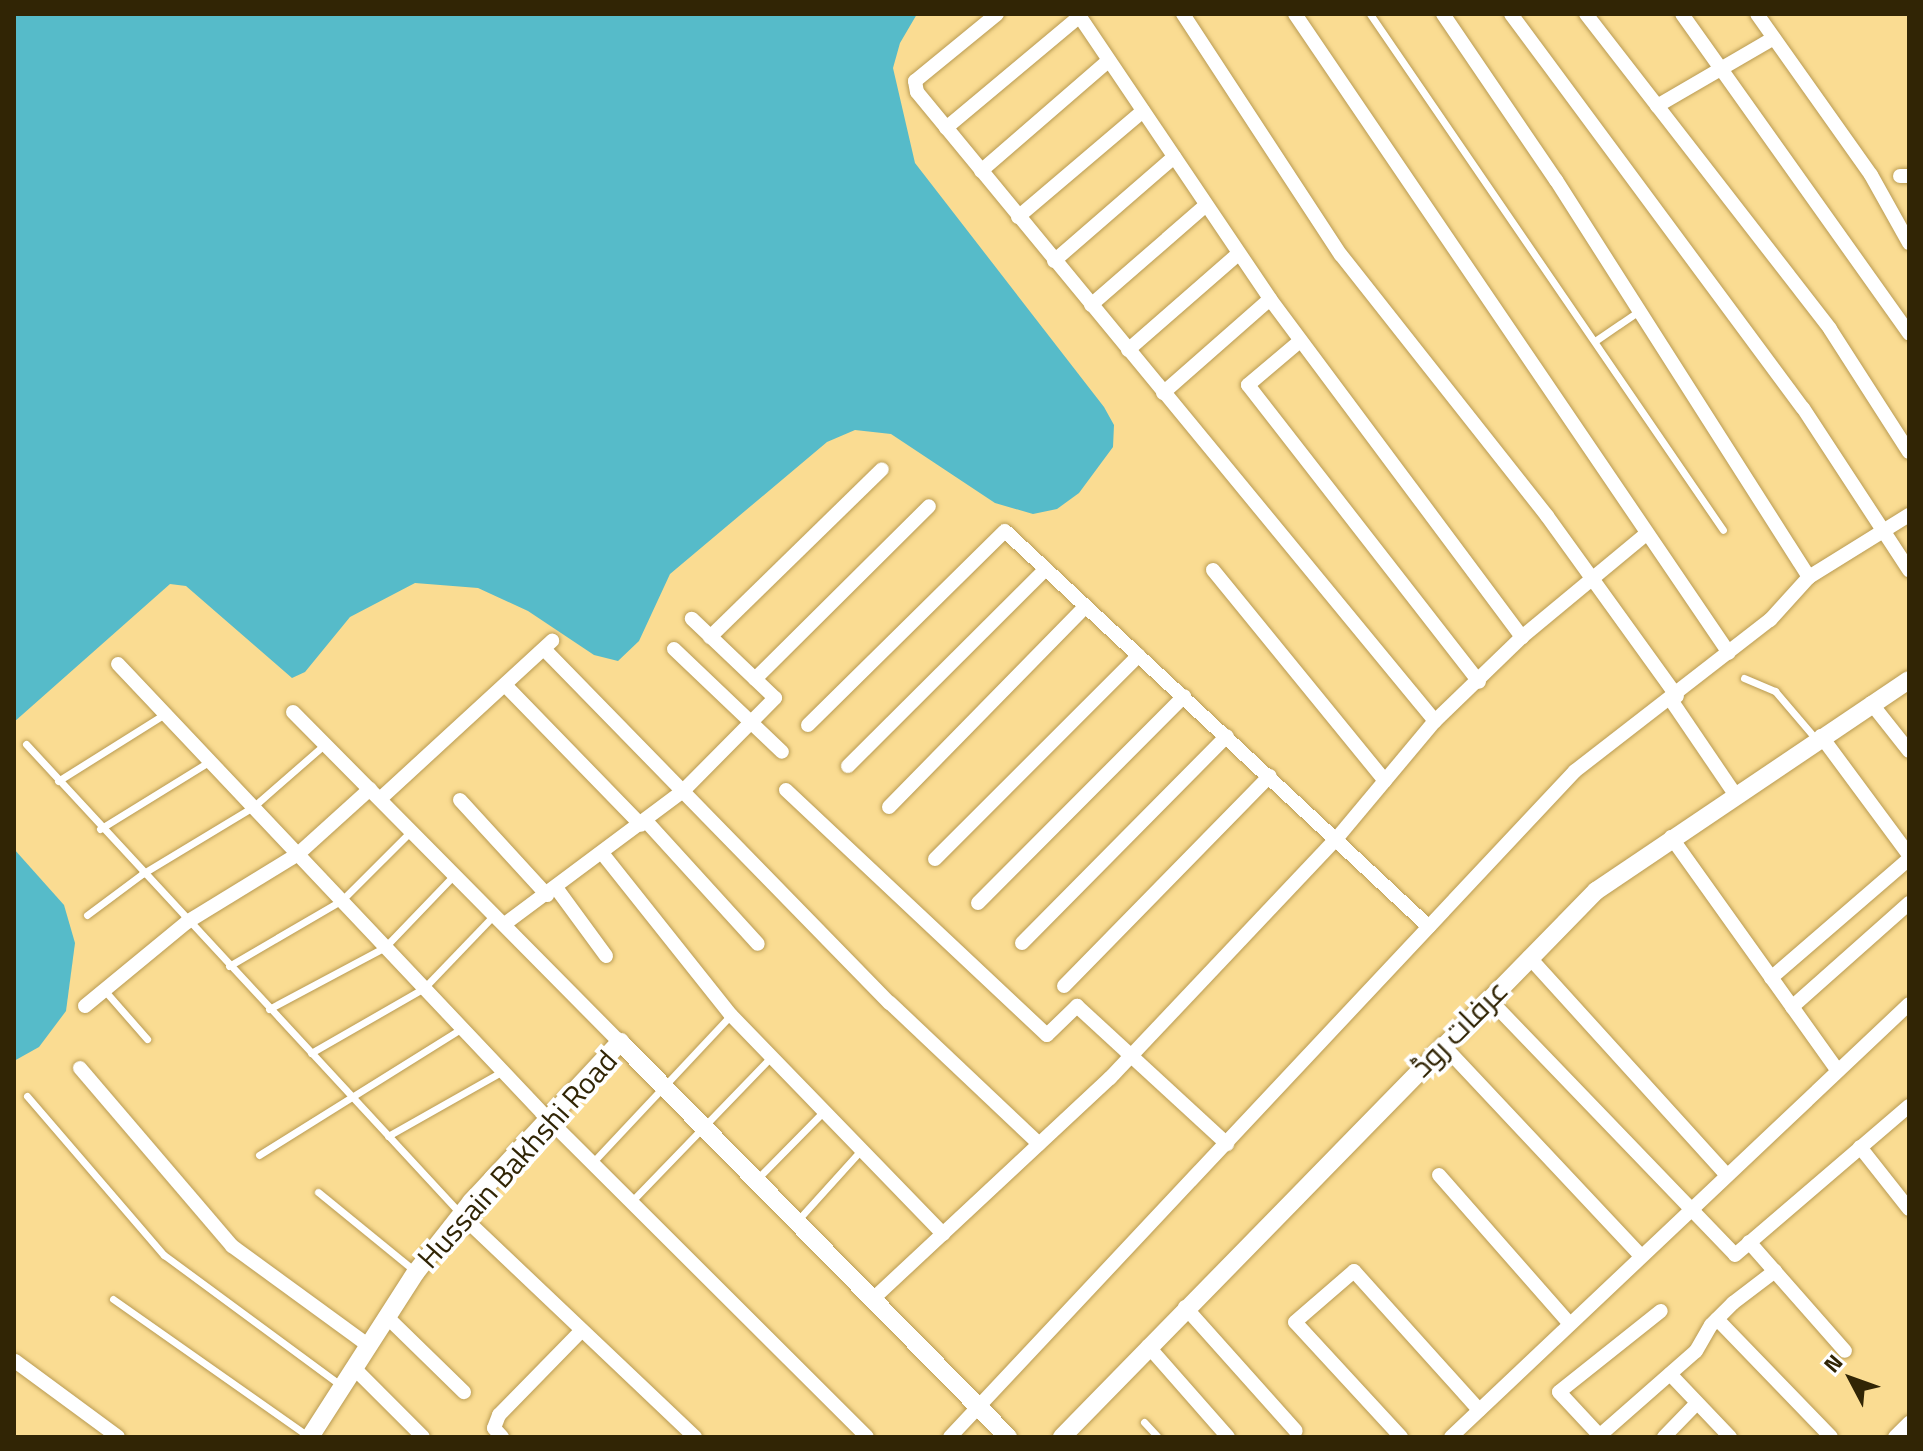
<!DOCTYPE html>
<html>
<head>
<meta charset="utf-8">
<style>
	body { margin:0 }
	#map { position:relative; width:1923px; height:1451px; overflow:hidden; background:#fadc92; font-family:"Titillium Web",Cairo,sans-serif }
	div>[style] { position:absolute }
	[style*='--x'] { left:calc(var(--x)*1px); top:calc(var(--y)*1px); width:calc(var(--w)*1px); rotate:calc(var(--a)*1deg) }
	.water>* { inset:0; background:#56bbc9 }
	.roads { filter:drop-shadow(0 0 2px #b99b53) drop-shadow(0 0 2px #b99b53) }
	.service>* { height:7px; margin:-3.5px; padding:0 3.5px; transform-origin:3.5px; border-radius:3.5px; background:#fff }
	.minor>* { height:14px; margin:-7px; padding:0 7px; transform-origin:7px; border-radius:7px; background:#fff }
	.tertiary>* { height:18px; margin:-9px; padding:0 9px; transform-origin:9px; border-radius:9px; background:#fff }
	span { translate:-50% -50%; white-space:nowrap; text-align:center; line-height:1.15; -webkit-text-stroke:8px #fff; paint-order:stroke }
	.street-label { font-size:30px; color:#312505 }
	.frame { position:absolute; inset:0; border:16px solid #312505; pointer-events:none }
	.north { position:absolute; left:1811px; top:1339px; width:80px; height:80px; -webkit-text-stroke:6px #fff; paint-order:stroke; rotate:311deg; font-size:22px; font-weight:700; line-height:32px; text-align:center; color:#312505 }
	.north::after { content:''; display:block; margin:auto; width:28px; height:36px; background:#312505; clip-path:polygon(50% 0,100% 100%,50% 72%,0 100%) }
</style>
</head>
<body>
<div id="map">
	<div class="water">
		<div style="clip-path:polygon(14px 14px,917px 14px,900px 43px,893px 68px,915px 163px,1104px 407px,1114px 425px,1113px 447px,1079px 493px,1057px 509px,1033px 514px,995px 503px,891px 434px,855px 430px,827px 442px,670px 574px,639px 641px,618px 661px,594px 655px,528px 611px,478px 588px,415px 583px,350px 617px,305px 672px,292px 678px,186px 586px,170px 584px,14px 722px)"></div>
		<div style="clip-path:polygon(14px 849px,64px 905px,75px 943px,66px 1011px,39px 1047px,14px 1061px)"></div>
	</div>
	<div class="roads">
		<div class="service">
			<div style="--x:1370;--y:14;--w:625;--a:55.62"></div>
			<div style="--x:1595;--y:341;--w:53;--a:-34.3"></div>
			<div style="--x:1744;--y:678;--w:34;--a:23"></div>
			<div style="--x:1775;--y:691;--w:63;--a:49.5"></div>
			<div style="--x:26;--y:744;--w:639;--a:47.22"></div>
			<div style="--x:58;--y:781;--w:126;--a:-32.1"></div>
			<div style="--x:100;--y:829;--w:129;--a:-31.7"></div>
			<div style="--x:87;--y:915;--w:69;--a:-36.7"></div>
			<div style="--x:142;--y:874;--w:130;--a:-31.1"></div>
			<div style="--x:253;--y:807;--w:96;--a:-41.2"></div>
			<div style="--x:229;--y:966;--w:131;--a:-30.3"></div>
			<div style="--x:342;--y:900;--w:98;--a:-45"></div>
			<div style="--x:105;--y:991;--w:64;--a:48.8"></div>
			<div style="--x:269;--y:1009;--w:132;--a:-28.1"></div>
			<div style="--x:385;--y:947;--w:100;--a:-46.2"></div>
			<div style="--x:311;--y:1053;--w:130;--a:-29.9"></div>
			<div style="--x:424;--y:988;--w:101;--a:-46.2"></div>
			<div style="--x:27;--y:1096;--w:210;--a:49.3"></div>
			<div style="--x:164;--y:1255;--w:221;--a:36.4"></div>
			<div style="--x:388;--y:1136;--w:132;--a:-29.5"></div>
			<div style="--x:259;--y:1155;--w:239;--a:-32"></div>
			<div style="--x:592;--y:1163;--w:203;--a:-46.8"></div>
			<div style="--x:758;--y:1178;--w:94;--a:-45.4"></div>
			<div style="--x:318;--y:1192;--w:125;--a:39.2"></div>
			<div style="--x:631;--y:1202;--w:200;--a:-46"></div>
			<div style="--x:797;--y:1221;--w:97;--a:-47.9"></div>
			<div style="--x:113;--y:1299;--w:238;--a:35.1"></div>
			<div style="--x:1144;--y:1422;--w:21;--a:47"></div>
		</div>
		<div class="minor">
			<div style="--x:997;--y:14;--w:106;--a:140.7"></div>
			<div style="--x:915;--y:81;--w:11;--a:80"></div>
			<div style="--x:917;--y:92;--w:815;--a:50.53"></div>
			<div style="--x:1078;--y:14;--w:344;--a:56"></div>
			<div style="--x:1270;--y:299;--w:422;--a:53.3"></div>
			<div style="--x:1183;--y:14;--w:288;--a:56.8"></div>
			<div style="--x:1341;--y:255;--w:333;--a:51.7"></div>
			<div style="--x:1547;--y:516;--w:222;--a:54.2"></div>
			<div style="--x:1295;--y:14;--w:772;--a:55.82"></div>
			<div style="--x:1443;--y:14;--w:201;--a:55.8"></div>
			<div style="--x:1556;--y:180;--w:471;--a:57.5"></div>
			<div style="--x:1511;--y:14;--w:490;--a:53.5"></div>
			<div style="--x:1803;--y:408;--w:194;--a:56.8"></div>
			<div style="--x:1586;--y:14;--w:398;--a:52.2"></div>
			<div style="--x:1830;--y:329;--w:146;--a:57.3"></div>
			<div style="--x:1682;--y:14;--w:392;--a:54.6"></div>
			<div style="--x:1757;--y:14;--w:197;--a:54.7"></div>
			<div style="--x:1871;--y:175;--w:78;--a:60.8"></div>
			<div style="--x:1657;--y:106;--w:135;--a:-30.2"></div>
			<div style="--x:946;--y:128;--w:175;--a:-39.9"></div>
			<div style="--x:981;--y:171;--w:169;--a:-40.9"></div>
			<div style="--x:1900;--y:176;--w:9;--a:0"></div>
			<div style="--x:1018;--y:217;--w:164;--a:-40.3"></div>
			<div style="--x:1054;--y:261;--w:159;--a:-40.9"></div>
			<div style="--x:1091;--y:305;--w:152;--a:-41"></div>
			<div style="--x:1300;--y:341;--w:68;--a:139.8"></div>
			<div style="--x:1248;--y:385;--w:376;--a:52.1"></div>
			<div style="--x:1128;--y:350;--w:147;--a:-41.1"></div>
			<div style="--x:1163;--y:393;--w:142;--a:-41.3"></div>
			<div style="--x:1213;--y:570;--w:272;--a:50.8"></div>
			<div style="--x:710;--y:637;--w:240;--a:-44.3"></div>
			<div style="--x:544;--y:649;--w:495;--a:45.7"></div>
			<div style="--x:890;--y:1003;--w:205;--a:43.4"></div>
			<div style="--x:674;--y:649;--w:149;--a:43.6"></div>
			<div style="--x:118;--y:664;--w:626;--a:46.62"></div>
			<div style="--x:548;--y:1119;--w:450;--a:44.9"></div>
			<div style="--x:755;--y:679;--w:245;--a:-44.8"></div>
			<div style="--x:505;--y:685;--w:195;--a:45.8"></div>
			<div style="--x:1671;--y:700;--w:114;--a:55.8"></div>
			<div style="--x:1871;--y:703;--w:61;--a:51.6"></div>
			<div style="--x:293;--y:712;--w:465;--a:45.3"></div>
			<div style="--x:808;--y:725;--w:276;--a:-44.6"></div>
			<div style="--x:1005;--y:531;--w:580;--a:43.04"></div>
			<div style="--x:1821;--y:736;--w:148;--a:53.5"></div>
			<div style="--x:848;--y:766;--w:279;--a:-44.9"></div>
			<div style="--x:786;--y:790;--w:358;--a:43.2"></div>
			<div style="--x:1047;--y:1035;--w:42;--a:-44"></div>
			<div style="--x:1077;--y:1006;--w:204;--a:42.6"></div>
			<div style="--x:380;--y:799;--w:234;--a:-42.6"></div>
			<div style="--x:460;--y:800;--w:129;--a:47.5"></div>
			<div style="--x:889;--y:807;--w:281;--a:-45.6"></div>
			<div style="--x:646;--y:821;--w:166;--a:47.7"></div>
			<div style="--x:1671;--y:837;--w:287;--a:54.5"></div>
			<div style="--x:602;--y:853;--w:207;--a:51.5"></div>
			<div style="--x:731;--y:1015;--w:305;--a:45.9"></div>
			<div style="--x:935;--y:859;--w:288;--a:-45"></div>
			<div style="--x:557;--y:889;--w:83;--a:53.8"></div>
			<div style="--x:978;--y:903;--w:292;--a:-45.1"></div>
			<div style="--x:506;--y:923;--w:221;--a:-36.7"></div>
			<div style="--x:683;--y:791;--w:131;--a:-45.3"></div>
			<div style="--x:775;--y:698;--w:115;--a:-136.4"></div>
			<div style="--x:1022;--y:943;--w:291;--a:-45.3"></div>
			<div style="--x:1529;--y:957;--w:294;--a:47.8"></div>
			<div style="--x:1771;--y:978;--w:182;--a:-40.8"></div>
			<div style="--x:1064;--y:986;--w:294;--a:-45.6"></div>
			<div style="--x:1488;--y:998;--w:356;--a:46.1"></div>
			<div style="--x:1735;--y:1255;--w:229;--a:-40.6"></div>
			<div style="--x:85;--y:1006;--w:132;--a:-39.5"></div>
			<div style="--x:187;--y:922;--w:130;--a:-31.5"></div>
			<div style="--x:298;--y:854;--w:97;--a:-42.1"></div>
			<div style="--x:1792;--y:1007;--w:157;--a:-41.6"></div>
			<div style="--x:1442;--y:1044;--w:291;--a:46.8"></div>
			<div style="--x:80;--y:1068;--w:234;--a:49.5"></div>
			<div style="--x:232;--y:1246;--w:168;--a:36.1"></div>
			<div style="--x:1860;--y:1147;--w:79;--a:51.7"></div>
			<div style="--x:1439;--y:1175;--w:198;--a:48.7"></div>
			<div style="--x:461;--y:1215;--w:323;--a:43.5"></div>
			<div style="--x:1749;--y:1242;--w:145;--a:48.6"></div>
			<div style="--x:874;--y:1298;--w:323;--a:-43"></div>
			<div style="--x:1110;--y:1078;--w:330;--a:-46.6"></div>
			<div style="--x:1337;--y:838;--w:153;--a:-50.1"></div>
			<div style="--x:1435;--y:721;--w:121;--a:-44"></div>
			<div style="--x:1522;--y:637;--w:160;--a:-39.7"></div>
			<div style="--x:1185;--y:1307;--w:166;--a:48.2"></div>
			<div style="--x:386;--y:1316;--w:109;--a:44.3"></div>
			<div style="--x:1717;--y:1319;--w:164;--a:46"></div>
			<div style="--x:1148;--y:1346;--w:121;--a:48.7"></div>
			<div style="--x:15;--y:1361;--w:128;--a:36.4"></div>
			<div style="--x:355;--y:1369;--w:96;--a:45"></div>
			<div style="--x:1670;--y:1374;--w:87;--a:46.4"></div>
			<div style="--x:1600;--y:1436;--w:60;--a:-133"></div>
			<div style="--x:1559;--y:1392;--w:130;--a:-38.5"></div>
			<div style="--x:502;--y:1437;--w:12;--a:-132"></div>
			<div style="--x:494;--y:1428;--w:14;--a:-69"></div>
			<div style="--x:499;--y:1415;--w:117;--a:-45.7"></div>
			<div style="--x:950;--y:1437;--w:913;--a:-46.82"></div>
			<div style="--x:1575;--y:771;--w:247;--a:-37.8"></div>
			<div style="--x:1770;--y:620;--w:58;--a:-47.8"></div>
			<div style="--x:1809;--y:577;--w:118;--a:-31.8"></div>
			<div style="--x:1401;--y:1437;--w:156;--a:-132.7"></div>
			<div style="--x:1295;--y:1322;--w:78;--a:-40.8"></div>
			<div style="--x:1354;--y:1271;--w:187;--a:48"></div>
			<div style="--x:1451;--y:1437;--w:630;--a:-43.39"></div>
			<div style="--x:1598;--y:1437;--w:130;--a:-41.3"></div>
			<div style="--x:1696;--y:1351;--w:30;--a:-60"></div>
			<div style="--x:1711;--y:1325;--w:31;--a:-45"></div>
			<div style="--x:1733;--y:1303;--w:53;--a:-37.3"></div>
			<div style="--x:1664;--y:1437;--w:47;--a:-45.9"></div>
			<div style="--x:1895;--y:1437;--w:20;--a:-45"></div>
		</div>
		<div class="tertiary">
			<div style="--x:310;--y:1437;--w:196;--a:-57.3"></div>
			<div style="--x:416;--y:1272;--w:89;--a:-51.8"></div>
			<div style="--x:471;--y:1202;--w:219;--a:-47"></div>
			<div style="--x:620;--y:1042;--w:554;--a:45.51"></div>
			<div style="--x:1062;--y:1437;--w:764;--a:-45.64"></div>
			<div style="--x:1596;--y:891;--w:377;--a:-34"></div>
		</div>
	</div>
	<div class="street-label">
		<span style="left:1459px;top:1028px;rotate:-45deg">عرفات روڈ</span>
		<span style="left:517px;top:1159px;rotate:-48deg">Hussain Bakhshi Road</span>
	</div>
	<div class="frame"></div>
	<div class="north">N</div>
</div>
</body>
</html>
